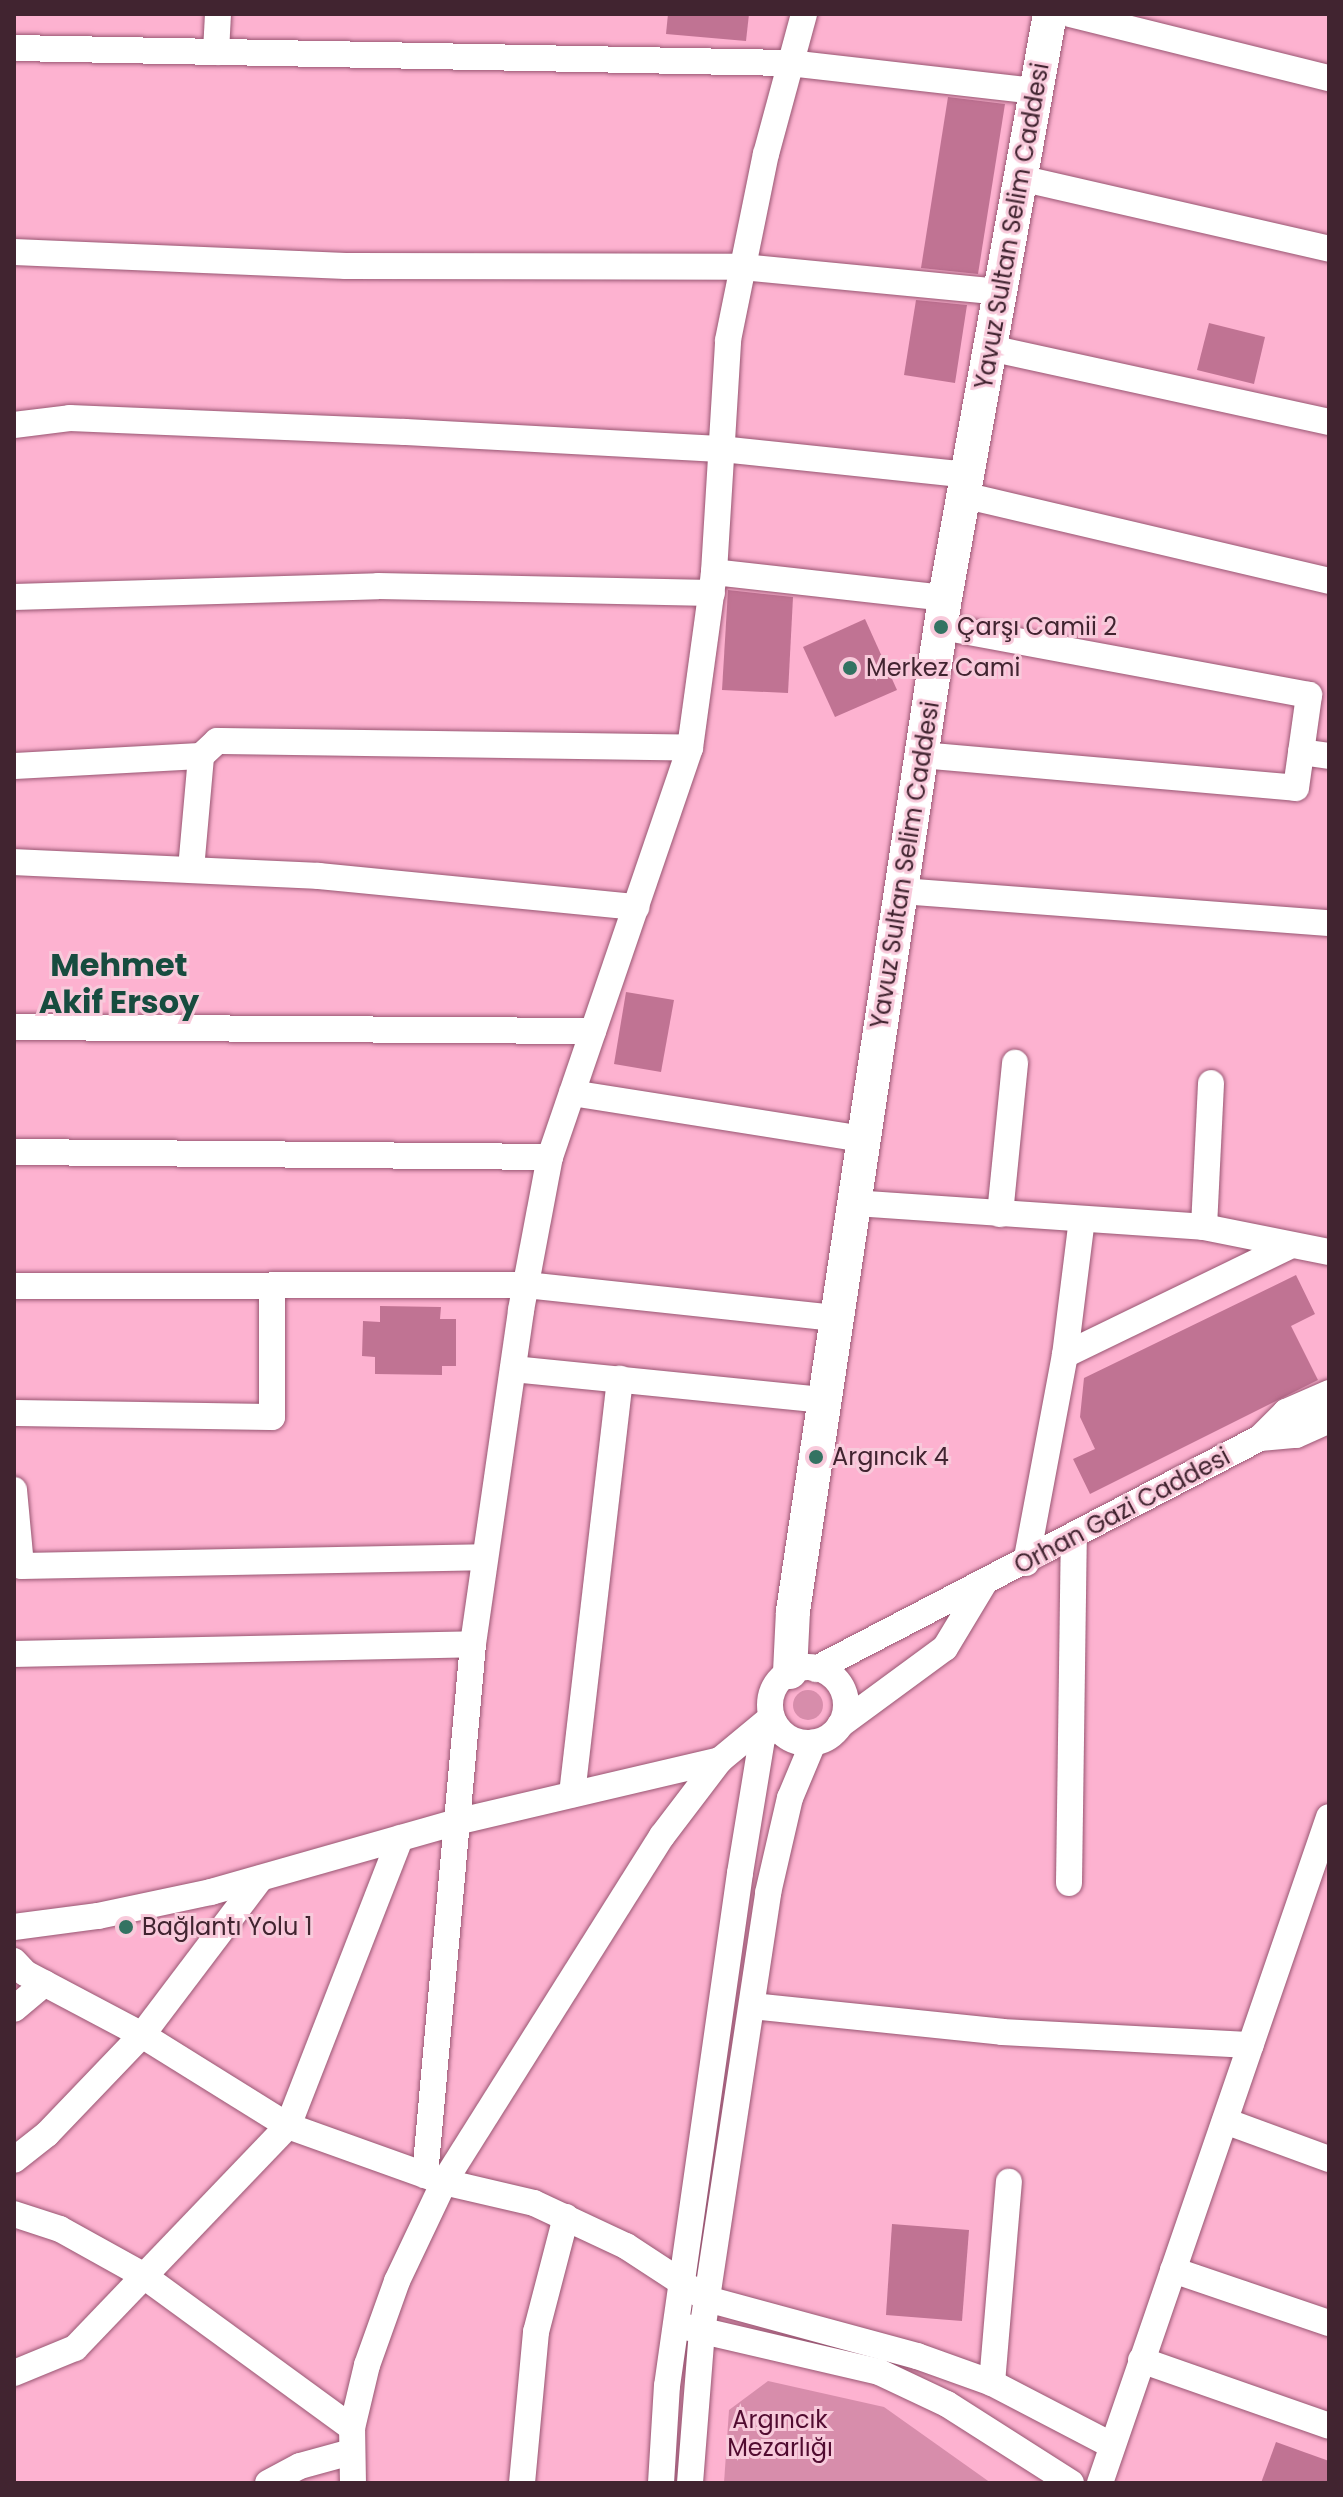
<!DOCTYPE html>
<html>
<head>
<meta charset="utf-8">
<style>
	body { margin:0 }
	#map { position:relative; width:1343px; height:2497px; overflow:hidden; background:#fdb2d0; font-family:Poppins,sans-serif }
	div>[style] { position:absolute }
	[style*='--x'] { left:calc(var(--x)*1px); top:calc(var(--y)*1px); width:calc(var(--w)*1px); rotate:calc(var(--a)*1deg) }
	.green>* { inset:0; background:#d78dab }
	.round { border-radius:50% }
	.building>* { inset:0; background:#c07393 }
	.roads { filter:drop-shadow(0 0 2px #985672) drop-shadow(0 0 2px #985672) }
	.minor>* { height:26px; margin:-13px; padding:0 13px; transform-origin:13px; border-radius:13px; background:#fff }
	.minor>.ring { margin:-13px; padding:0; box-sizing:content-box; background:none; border:26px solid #fff; border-radius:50% }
	.major>* { height:34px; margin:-17px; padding:0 17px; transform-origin:17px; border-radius:17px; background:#fff }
	.dots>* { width:22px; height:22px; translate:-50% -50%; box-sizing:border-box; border:4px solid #f8cadb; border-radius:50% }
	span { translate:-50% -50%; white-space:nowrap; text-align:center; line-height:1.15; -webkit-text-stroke:6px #f8cadb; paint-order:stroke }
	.street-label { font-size:24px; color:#412430 }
	.poi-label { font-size:24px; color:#412430 }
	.left { translate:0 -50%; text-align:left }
	.park-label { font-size:24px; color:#510b30 }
	.district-label { font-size:32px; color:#174c3f; font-weight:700 }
	.frame { position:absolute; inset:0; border:16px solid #412430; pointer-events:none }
</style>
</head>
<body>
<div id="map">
	<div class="green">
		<div class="round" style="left:793px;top:1690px;width:30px;height:30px"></div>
		<div style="clip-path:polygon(768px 2381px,884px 2407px,991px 2483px,724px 2483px,729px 2410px)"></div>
	</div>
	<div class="building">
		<div style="clip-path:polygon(668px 14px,749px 14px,746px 41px,666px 34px)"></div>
		<div style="clip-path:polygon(948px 97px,1005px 104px,978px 274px,921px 268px)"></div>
		<div style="clip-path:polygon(916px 300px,967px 305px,955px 383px,904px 375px)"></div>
		<div style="clip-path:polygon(1209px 323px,1265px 337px,1254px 384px,1197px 370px)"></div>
		<div style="clip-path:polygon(728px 590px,793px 597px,788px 693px,722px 690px)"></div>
		<div style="clip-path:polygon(865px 619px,897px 690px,835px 717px,803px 647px)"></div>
		<div style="clip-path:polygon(626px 992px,674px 1000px,661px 1072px,614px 1064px)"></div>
		<div style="clip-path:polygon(1296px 1275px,1315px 1314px,1291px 1326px,1318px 1380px,1090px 1494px,1073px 1459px,1095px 1449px,1080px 1417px,1084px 1378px)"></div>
		<div style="clip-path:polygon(380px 1306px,441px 1307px,440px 1319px,456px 1319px,456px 1366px,442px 1366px,442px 1375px,375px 1374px,375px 1357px,362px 1356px,363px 1321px,380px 1322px)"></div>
		<div style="clip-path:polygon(892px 2224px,969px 2230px,962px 2321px,886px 2315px)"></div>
		<div style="clip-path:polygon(1276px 2442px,1329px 2461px,1329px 2483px,1261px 2483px)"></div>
	</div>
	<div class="roads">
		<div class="minor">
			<div style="--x:1070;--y:14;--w:267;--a:13.9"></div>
			<div style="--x:14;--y:48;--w:775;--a:1.11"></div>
			<div style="--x:789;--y:63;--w:249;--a:6.5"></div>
			<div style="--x:216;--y:52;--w:38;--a:-87"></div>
			<div style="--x:1020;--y:178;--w:317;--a:12.9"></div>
			<div style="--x:14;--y:252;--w:332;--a:2.4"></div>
			<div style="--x:346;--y:266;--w:396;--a:0.1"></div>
			<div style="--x:742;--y:267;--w:259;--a:5.5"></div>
			<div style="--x:990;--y:348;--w:347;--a:12.3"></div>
			<div style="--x:14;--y:425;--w:56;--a:-7.1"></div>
			<div style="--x:70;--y:418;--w:335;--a:2.4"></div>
			<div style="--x:405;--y:432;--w:316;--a:3.1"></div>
			<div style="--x:721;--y:449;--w:247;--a:6"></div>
			<div style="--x:963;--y:495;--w:376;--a:13.2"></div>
			<div style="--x:714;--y:572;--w:232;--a:6.4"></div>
			<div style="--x:14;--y:597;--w:364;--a:-1.7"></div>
			<div style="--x:378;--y:586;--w:334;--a:1.2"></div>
			<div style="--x:1301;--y:752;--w:28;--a:8"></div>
			<div style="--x:921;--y:755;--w:376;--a:5"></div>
			<div style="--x:1296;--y:788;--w:94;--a:-82"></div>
			<div style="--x:1309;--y:695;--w:374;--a:-169.5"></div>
			<div style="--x:14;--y:766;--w:187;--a:-3.1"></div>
			<div style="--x:14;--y:862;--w:305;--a:2.6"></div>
			<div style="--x:319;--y:876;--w:319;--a:5.6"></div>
			<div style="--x:191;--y:869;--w:113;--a:-84.9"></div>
			<div style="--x:201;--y:756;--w:22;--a:-43"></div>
			<div style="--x:217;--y:741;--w:473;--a:0.8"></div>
			<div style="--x:901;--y:891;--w:429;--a:4.3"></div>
			<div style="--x:14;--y:1027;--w:579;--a:0.4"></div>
			<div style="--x:572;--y:1093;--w:295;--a:9"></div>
			<div style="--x:14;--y:1152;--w:536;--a:0.53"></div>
			<div style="--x:854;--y:1203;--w:351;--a:3.9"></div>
			<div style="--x:1204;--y:1227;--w:127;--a:11.3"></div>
			<div style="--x:1000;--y:1214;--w:152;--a:-84.3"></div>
			<div style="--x:1204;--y:1227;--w:144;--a:-87.2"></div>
			<div style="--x:14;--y:1286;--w:512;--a:-0.11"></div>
			<div style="--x:526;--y:1285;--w:313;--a:6.1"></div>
			<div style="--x:1065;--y:1355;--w:247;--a:-25.9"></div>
			<div style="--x:513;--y:1369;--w:313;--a:5.7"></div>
			<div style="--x:14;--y:1413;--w:258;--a:0.9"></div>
			<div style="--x:272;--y:1417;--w:131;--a:-90"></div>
			<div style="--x:1260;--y:1438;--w:36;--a:-5"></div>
			<div style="--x:1296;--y:1435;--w:36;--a:-24"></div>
			<div style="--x:14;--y:1490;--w:76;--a:84.7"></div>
			<div style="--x:21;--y:1566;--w:462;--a:-1.1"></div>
			<div style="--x:1026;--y:1563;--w:212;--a:-79.4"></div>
			<div style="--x:1065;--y:1355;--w:137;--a:-82.9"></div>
			<div style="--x:14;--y:1654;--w:459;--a:-1.2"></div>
			<div class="ring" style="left:770px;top:1667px;width:50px;height:50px"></div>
			<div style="--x:816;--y:1669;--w:500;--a:-27.49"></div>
			<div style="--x:1260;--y:1438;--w:37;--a:-45"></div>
			<div style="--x:1286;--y:1412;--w:47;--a:-23.8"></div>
			<div style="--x:840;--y:1725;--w:130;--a:-36.3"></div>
			<div style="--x:945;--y:1648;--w:74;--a:-58.9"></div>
			<div style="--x:572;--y:1794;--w:418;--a:-83.4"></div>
			<div style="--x:1069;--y:1883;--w:345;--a:-89.2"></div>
			<div style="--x:14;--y:1927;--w:85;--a:-7.5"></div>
			<div style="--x:98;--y:1916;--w:116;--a:-12"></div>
			<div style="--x:211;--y:1892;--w:259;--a:-15.9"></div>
			<div style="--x:460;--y:1821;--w:267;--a:-13.2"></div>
			<div style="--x:14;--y:1961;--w:16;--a:47"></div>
			<div style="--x:25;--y:1973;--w:132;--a:27.9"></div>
			<div style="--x:142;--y:2035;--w:172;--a:31.9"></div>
			<div style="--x:288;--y:2126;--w:166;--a:19.7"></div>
			<div style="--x:444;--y:2182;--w:92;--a:13.1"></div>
			<div style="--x:534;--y:2203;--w:102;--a:25.1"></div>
			<div style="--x:626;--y:2246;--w:97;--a:33.2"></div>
			<div style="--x:707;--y:2299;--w:218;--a:15.2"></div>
			<div style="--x:917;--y:2356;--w:80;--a:19.8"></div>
			<div style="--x:992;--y:2383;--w:134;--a:27.5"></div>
			<div style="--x:752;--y:2006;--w:251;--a:5.9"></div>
			<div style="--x:1002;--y:2032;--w:249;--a:3"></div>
			<div style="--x:14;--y:2009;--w:40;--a:-40"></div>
			<div style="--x:1225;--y:2121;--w:111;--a:20.1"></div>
			<div style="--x:14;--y:2160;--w:42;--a:-38.2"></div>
			<div style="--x:47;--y:2134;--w:137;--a:-46.2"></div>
			<div style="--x:142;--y:2035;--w:196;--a:-52.9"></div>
			<div style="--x:425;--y:2175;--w:533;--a:-84.83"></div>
			<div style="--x:473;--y:1644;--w:337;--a:-81.8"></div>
			<div style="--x:521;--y:1310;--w:156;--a:-79.3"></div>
			<div style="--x:550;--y:1157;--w:432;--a:-71.1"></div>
			<div style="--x:690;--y:748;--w:178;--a:-82.2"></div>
			<div style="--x:714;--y:572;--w:232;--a:-86.5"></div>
			<div style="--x:728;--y:340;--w:190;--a:-78.5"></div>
			<div style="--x:766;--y:154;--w:145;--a:-74.8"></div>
			<div style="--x:14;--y:2214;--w:48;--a:18.1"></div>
			<div style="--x:60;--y:2229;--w:93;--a:29.1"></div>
			<div style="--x:141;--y:2274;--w:261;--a:36.1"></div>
			<div style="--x:1173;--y:2270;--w:165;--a:18.8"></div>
			<div style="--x:686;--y:2327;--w:198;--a:13.1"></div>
			<div style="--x:879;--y:2372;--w:75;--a:25.2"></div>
			<div style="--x:947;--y:2404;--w:147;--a:32.5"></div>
			<div style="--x:1141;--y:2360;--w:199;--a:19.3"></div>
			<div style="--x:14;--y:2373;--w:66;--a:-22.3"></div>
			<div style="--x:75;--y:2348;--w:308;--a:-46.2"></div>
			<div style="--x:288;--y:2126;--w:309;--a:-68.7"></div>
			<div style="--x:992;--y:2383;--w:202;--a:-85.2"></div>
			<div style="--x:268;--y:2483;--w:36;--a:-28"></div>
			<div style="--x:300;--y:2466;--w:53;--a:-15.4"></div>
			<div style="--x:353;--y:2483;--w:55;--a:-91"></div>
			<div style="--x:352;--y:2428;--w:65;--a:-76.6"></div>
			<div style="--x:367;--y:2365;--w:89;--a:-70.3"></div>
			<div style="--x:397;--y:2281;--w:110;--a:-64.6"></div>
			<div style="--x:444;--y:2182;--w:409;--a:-57.8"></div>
			<div style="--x:662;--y:1836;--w:96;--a:-52.7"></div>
			<div style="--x:720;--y:1760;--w:67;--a:-39.6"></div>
			<div style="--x:522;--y:2483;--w:152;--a:-84.7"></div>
			<div style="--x:536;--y:2332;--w:119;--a:-75.4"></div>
			<div style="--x:661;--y:2483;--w:97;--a:-86.5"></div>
			<div style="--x:667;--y:2386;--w:518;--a:-81.9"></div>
			<div style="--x:740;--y:1873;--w:136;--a:-80.7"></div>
			<div style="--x:762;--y:1739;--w:20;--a:-53"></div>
			<div style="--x:690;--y:2483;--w:152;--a:-85.5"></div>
			<div style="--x:702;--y:2331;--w:443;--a:-81.4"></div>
			<div style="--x:768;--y:1893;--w:98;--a:-77"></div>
			<div style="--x:790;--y:1798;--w:60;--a:-67.3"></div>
			<div style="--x:1100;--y:2483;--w:704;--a:-71.02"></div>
		</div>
		<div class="major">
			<div style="--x:790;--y:1672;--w:61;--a:-87.2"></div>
			<div style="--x:793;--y:1611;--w:1024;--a:-81.47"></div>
			<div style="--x:945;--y:598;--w:593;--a:-79.81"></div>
		</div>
	</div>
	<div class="dots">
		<div style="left:941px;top:627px;background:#337362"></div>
		<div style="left:850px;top:668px;background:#337362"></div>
		<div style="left:816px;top:1457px;background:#337362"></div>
		<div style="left:126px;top:1927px;background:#337362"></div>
	</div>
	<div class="street-label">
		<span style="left:1012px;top:226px;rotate:-80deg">Yavuz Sultan Selim Caddesi</span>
		<span style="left:905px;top:865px;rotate:-81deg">Yavuz Sultan Selim Caddesi</span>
		<span style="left:1122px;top:1511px;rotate:-28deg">Orhan Gazi Caddesi</span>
	</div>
	<div class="poi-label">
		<span class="left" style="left:957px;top:627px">Çarşı Camii 2</span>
		<span class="left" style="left:866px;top:668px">Merkez Cami</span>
		<span class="left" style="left:832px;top:1457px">Argıncık 4</span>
		<span class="left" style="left:142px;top:1927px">Bağlantı Yolu 1</span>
	</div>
	<div class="park-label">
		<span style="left:780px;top:2434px">Argıncık<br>Mezarlığı</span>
	</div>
	<div class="district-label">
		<span style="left:119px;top:984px">Mehmet<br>Akif Ersoy</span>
	</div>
	<div class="frame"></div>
</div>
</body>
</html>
